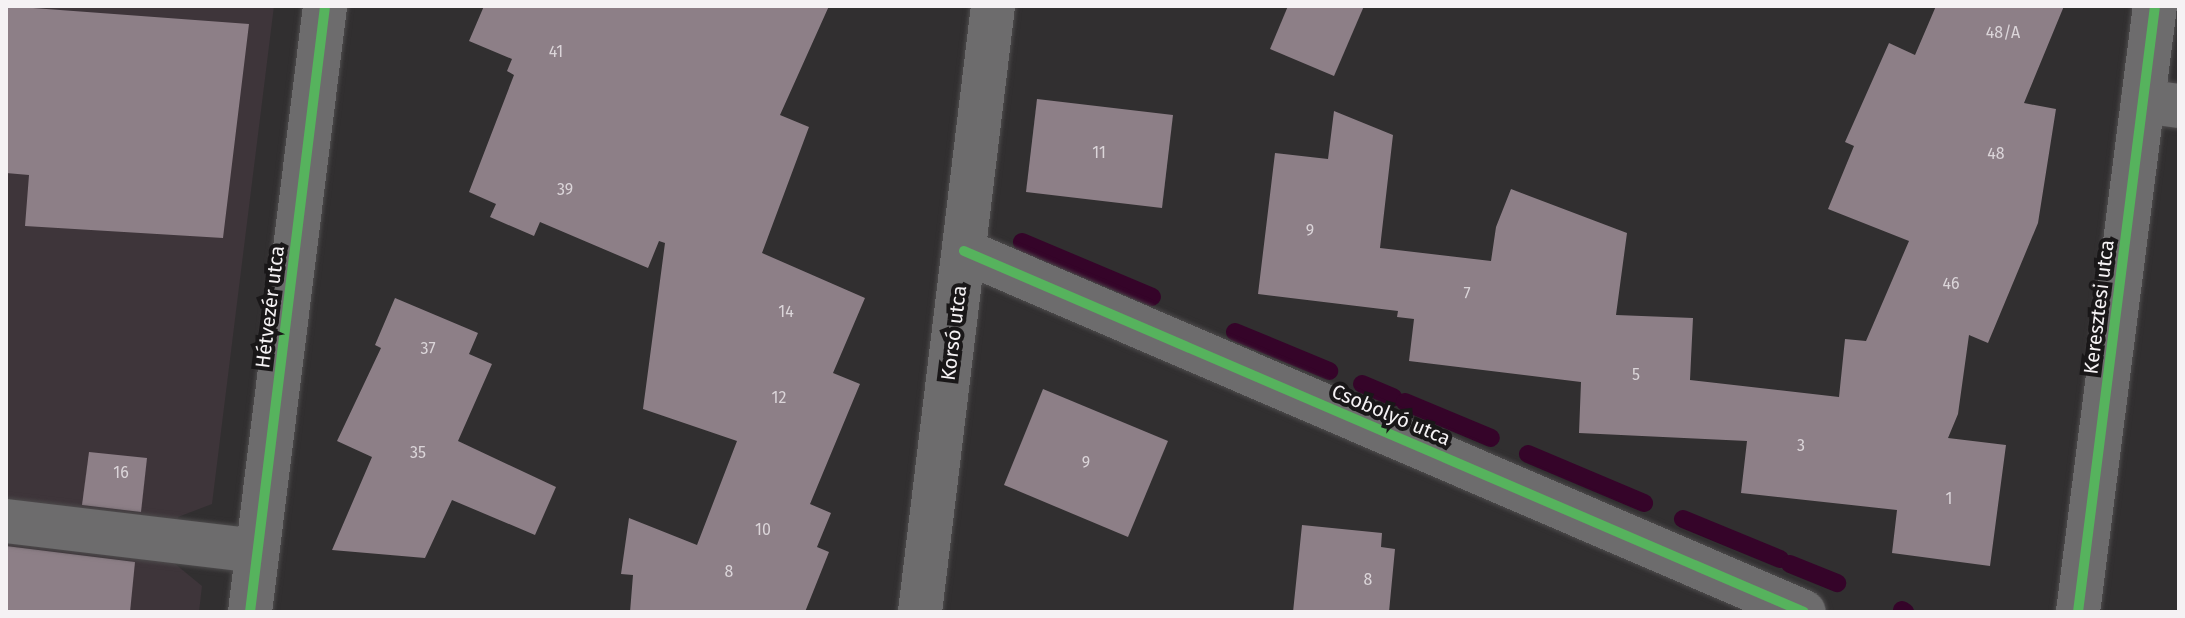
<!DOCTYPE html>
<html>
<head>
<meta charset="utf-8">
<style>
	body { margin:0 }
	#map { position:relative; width:2185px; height:618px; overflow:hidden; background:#312f30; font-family:"Fira Sans",sans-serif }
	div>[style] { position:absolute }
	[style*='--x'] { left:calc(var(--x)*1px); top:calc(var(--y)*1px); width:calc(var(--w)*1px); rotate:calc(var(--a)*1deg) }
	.built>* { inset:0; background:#3e353a }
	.stream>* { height:18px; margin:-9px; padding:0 9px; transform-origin:9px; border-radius:9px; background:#350429 }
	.building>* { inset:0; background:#8d7f87 }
	.roads { filter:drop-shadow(0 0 2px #4e4c4d) drop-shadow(0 0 2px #4e4c4d) }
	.minor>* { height:44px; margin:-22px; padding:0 22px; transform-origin:22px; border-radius:22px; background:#6d6c6d }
	.cycleway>* { height:10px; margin:-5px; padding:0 5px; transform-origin:5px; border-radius:5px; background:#56b35d }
	span { translate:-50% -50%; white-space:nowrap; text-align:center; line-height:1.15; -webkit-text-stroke:8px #191718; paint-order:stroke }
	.number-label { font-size:16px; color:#dbd5d9 }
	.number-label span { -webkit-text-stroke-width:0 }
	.street-label { font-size:20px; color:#f5f2f4 }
	.frame { position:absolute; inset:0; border:8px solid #f5f2f4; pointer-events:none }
</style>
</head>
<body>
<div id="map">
	<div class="built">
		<div style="clip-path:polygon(6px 6px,274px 6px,212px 504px,178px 517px,174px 563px,202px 586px,199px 612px,6px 612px)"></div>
	</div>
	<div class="stream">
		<div style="--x:1022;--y:242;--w:141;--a:22.9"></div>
		<div style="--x:1235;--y:332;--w:102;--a:22.5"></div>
		<div style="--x:1362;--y:384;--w:34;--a:23"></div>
		<div style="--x:1405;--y:402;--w:93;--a:22.7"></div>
		<div style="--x:1528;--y:454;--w:126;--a:22.9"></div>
		<div style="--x:1683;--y:519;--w:105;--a:22.4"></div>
		<div style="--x:1790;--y:564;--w:51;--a:22"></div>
		<div style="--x:1902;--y:610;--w:4;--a:34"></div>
	</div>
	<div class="building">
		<div style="clip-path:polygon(6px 6px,249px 24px,223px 238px,25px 226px,29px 175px,6px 173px)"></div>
		<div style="clip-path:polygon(484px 6px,829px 6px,780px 115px,809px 127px,762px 253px,865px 298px,833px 373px,860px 384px,810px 504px,831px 513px,817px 547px,829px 552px,805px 612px,630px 612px,633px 575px,621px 574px,629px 518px,697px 545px,737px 441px,643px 409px,665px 243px,659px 241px,648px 268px,540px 222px,534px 236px,490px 217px,496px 204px,469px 192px,514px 75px,507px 71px,512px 59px,469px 41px)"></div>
		<div style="clip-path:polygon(1288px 6px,1364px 6px,1334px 76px,1270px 49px)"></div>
		<div style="clip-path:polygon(1936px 6px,2064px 6px,2024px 103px,2056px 109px,2038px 223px,1988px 343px,1969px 335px,1958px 414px,1948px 438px,2006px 445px,1990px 566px,1892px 553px,1897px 510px,1741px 493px,1747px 441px,1579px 433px,1581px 382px,1409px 361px,1414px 319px,1397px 317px,1398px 311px,1258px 294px,1275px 153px,1328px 159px,1334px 111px,1393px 135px,1380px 248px,1491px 261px,1496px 227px,1511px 189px,1627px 233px,1616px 315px,1693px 318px,1690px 380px,1839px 397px,1845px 339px,1866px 341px,1909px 241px,1828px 209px,1854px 146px,1845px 142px,1889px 43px,1915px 55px)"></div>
		<div style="clip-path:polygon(1037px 99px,1173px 115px,1162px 208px,1026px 192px)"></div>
		<div style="clip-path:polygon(395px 298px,478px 333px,469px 354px,492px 364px,458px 441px,556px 487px,535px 535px,452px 500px,425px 558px,332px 550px,372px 457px,337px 441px,381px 348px,375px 345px)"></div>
		<div style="clip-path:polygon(1043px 389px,1168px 441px,1128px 537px,1004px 485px)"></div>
		<div style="clip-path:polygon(89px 452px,147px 458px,141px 512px,82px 505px)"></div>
		<div style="clip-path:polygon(1302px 525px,1382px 533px,1381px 547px,1395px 549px,1389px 612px,1293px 612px)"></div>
		<div style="clip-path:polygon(6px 546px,135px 562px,130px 612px,6px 612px)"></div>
	</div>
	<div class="roads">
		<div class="minor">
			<div style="--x:2143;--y:101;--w:36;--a:8"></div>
			<div style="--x:964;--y:251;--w:914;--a:23.26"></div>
			<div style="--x:6;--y:521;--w:253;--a:6.8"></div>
			<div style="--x:250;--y:612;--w:611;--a:-82.94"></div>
			<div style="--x:920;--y:612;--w:610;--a:-83.13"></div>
			<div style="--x:2078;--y:612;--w:611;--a:-82.76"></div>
		</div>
	</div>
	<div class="cycleway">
		<div style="--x:964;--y:251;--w:914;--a:23.26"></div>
		<div style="--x:250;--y:612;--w:611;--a:-82.94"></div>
		<div style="--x:2078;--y:612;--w:611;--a:-82.76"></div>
	</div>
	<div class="number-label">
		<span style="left:2003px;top:33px">48/A</span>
		<span style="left:556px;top:52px">41</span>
		<span style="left:1099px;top:153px">11</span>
		<span style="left:1996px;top:154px">48</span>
		<span style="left:565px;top:190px">39</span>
		<span style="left:1310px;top:231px">9</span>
		<span style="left:1951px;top:284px">46</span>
		<span style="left:1467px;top:294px">7</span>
		<span style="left:786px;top:312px">14</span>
		<span style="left:428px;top:349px">37</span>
		<span style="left:1636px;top:375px">5</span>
		<span style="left:779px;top:398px">12</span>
		<span style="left:1801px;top:446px">3</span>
		<span style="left:418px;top:453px">35</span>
		<span style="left:1086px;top:463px">9</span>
		<span style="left:121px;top:473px">16</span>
		<span style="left:1949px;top:499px">1</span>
		<span style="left:763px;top:530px">10</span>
		<span style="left:729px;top:572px">8</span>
		<span style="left:1368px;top:580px">8</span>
	</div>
	<div class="street-label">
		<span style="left:270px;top:307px;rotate:-83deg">Hétvezér utca</span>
		<span style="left:2099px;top:307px;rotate:-83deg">Keresztesi utca</span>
		<span style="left:954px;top:333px;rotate:-83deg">Korsó utca</span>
		<span style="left:1391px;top:415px;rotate:23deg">Csobolyó utca</span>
	</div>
	<div class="frame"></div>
</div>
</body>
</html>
